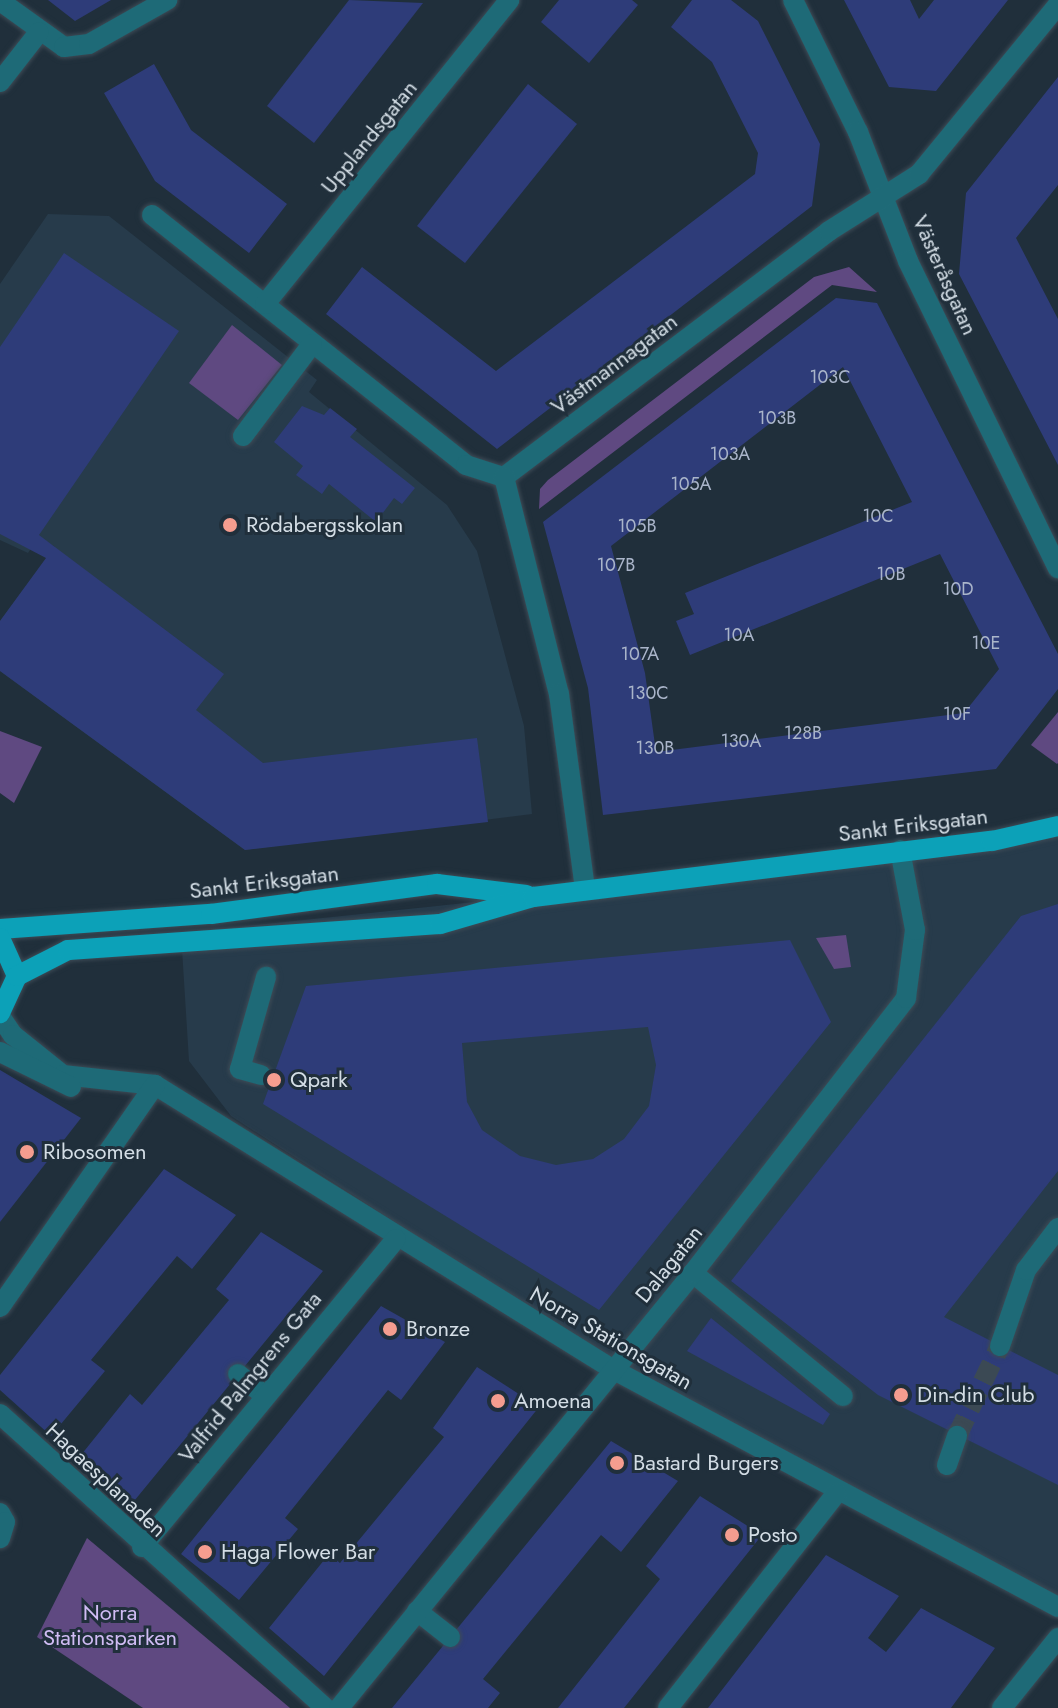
<!DOCTYPE html>
<html>
<head>
<meta charset="utf-8">
<style>
	body { margin:0 }
	#map { position:relative; width:1058px; height:1708px; overflow:hidden; background:#202f3b; font-family:Jost,sans-serif }
	div>[style] { position:absolute }
	[style*='--x'] { left:calc(var(--x)*1px); top:calc(var(--y)*1px); width:calc(var(--w)*1px); rotate:calc(var(--a)*1deg) }
	.built>* { inset:0; background:#273b4b }
	.green>* { inset:0; background:#5f4981 }
	.building>* { inset:0; background:#2e3c79 }
	.minor-tunnel>* { height:20px; margin-top:-10px; transform-origin:0; background:repeating-linear-gradient(90deg,#3b4954 0 20px,transparent 0 30px) }
	.roads { filter:drop-shadow(0 0 2px #3d4b56) drop-shadow(0 0 2px #3d4b56) }
	.minor>* { height:20px; margin:-10px; padding:0 10px; transform-origin:10px; border-radius:10px; background:#1e6a77 }
	.major>* { height:20px; margin:-10px; padding:0 10px; transform-origin:10px; border-radius:10px; background:#0ca1b8 }
	.dots>* { width:22px; height:22px; translate:-50% -50%; box-sizing:border-box; border:4px solid #202f3b; border-radius:50% }
	span { translate:-50% -50%; white-space:nowrap; text-align:center; line-height:1.15; -webkit-text-stroke:6px #202f3b; paint-order:stroke }
	.number-label { font-size:18px; color:#aab5ca }
	.number-label span { -webkit-text-stroke-width:0 }
	.street-label { font-size:22px; color:#d3dde5 }
	.poi-label { font-size:22px; color:#d3dde5 }
	.left { translate:0 -50%; text-align:left }
	.park-label { font-size:22px; color:#d0bcf4 }
</style>
</head>
<body>
<div id="map">
	<div class="built">
		<div style="clip-path:polygon(48px 214px,109px 216px,317px 380px,309px 392px,447px 505px,477px 551px,524px 726px,532px 814px,245px 850px,0 671px,0 621px,55px 547px,39px 536px,28px 553px,0 540px,0 284px)"></div>
		<div style="clip-path:polygon(1058px 832px,1058px 1619px,624px 1370px,231px 1116px,189px 1061px,181px 933px,995px 847px)"></div>
	</div>
	<div class="green">
		<div style="clip-path:polygon(849px 267px,877px 292px,832px 285px,539px 509px,540px 489px,548px 480px,814px 277px)"></div>
		<div style="clip-path:polygon(232px 325px,282px 365px,238px 420px,189px 383px)"></div>
		<div style="clip-path:polygon(1058px 712px,1058px 763px,1057px 764px,1031px 745px)"></div>
		<div style="clip-path:polygon(0 731px,42px 747px,14px 803px,0 793px)"></div>
		<div style="clip-path:polygon(846px 935px,851px 967px,834px 969px,816px 938px)"></div>
		<div style="clip-path:polygon(87px 1538px,290px 1708px,143px 1708px,37px 1637px)"></div>
	</div>
	<div class="building">
		<div style="clip-path:polygon(48px 0,111px 0,75px 21px)"></div>
		<div style="clip-path:polygon(349px 0,423px 3px,314px 143px,267px 106px)"></div>
		<div style="clip-path:polygon(559px 0,632px 0,638px 5px,589px 63px,541px 22px)"></div>
		<div style="clip-path:polygon(692px 0,731px 0,758px 21px,820px 144px,812px 206px,497px 449px,326px 314px,362px 267px,496px 371px,755px 174px,758px 153px,712px 62px,671px 27px)"></div>
		<div style="clip-path:polygon(844px 0,910px 0,919px 19px,934px 0,1008px 0,936px 91px,889px 87px)"></div>
		<div style="clip-path:polygon(154px 64px,191px 130px,287px 204px,249px 253px,155px 181px,104px 93px)"></div>
		<div style="clip-path:polygon(1058px 77px,1058px 185px,1016px 238px,1058px 319px,1058px 465px,959px 274px,966px 193px)"></div>
		<div style="clip-path:polygon(528px 84px,577px 124px,465px 263px,417px 226px)"></div>
		<div style="clip-path:polygon(64px 253px,179px 331px,39px 535px,224px 674px,196px 710px,263px 763px,477px 738px,488px 822px,245px 850px,0 671px,0 621px,46px 558px,0 534px,0 347px)"></div>
		<div style="clip-path:polygon(evenodd,836px 298px,877px 303px,1058px 654px,1058px 689px,996px 769px,603px 815px,588px 688px,543px 522px,836px 298px,843px 367px,912px 502px,685px 593px,694px 614px,676px 621px,690px 655px,940px 554px,999px 669px,964px 713px,656px 752px,645px 673px,611px 546px,843px 367px)"></div>
		<div style="clip-path:polygon(302px 406px,324px 415px,330px 408px,357px 429px,350px 437px,415px 488px,402px 504px,394px 498px,376px 522px,329px 484px,322px 494px,296px 475px,303px 466px,274px 442px)"></div>
		<div style="clip-path:polygon(1058px 904px,1058px 1171px,944px 1317px,1058px 1375px,1058px 1485px,878px 1395px,731px 1281px,1021px 916px)"></div>
		<div style="clip-path:polygon(evenodd,790px 940px,831px 1022px,599px 1310px,263px 1104px,306px 986px,790px 940px,648px 1027px,656px 1065px,649px 1106px,624px 1139px,593px 1159px,556px 1165px,520px 1156px,482px 1130px,467px 1102px,462px 1043px,648px 1027px)"></div>
		<div style="clip-path:polygon(0 1070px,81px 1118px,0 1222px)"></div>
		<div style="clip-path:polygon(164px 1169px,236px 1215px,192px 1269px,177px 1256px,91px 1360px,105px 1371px,51px 1436px,0 1390px,0 1375px)"></div>
		<div style="clip-path:polygon(261px 1232px,323px 1271px,130px 1506px,77px 1460px,130px 1394px,142px 1405px,229px 1300px,216px 1289px)"></div>
		<div style="clip-path:polygon(381px 1306px,445px 1342px,401px 1400px,388px 1390px,285px 1518px,298px 1529px,239px 1600px,181px 1554px)"></div>
		<div style="clip-path:polygon(711px 1318px,830px 1414px,823px 1425px,687px 1351px)"></div>
		<div style="clip-path:polygon(477px 1367px,539px 1407px,324px 1676px,269px 1628px,329px 1554px,340px 1563px,444px 1437px,433px 1428px)"></div>
		<div style="clip-path:polygon(611px 1441px,678px 1481px,621px 1552px,601px 1535px,483px 1679px,500px 1693px,488px 1708px,392px 1708px)"></div>
		<div style="clip-path:polygon(700px 1496px,762px 1535px,624px 1708px,558px 1708px,660px 1579px,646px 1566px)"></div>
		<div style="clip-path:polygon(826px 1555px,899px 1596px,868px 1638px,886px 1652px,921px 1608px,995px 1648px,951px 1708px,708px 1708px)"></div>
	</div>
	<div class="minor-tunnel">
		<div style="--x:957;--y:1436;--w:100;--a:-64.5"></div>
	</div>
	<div class="roads">
		<div class="minor">
			<div style="--x:793;--y:0;--w:147;--a:63.8"></div>
			<div style="--x:858;--y:132;--w:138;--a:68.8"></div>
			<div style="--x:908;--y:261;--w:342;--a:64"></div>
			<div style="--x:0;--y:1;--w:79;--a:35.7"></div>
			<div style="--x:64;--y:47;--w:25;--a:-7"></div>
			<div style="--x:89;--y:44;--w:90;--a:-29.4"></div>
			<div style="--x:0;--y:82;--w:63;--a:-52"></div>
			<div style="--x:152;--y:215;--w:401;--a:38.5"></div>
			<div style="--x:466;--y:465;--w:40;--a:18"></div>
			<div style="--x:265;--y:304;--w:390;--a:-51.2"></div>
			<div style="--x:243;--y:436;--w:115;--a:-53.1"></div>
			<div style="--x:504;--y:477;--w:408;--a:-37.1"></div>
			<div style="--x:829;--y:231;--w:107;--a:-32.3"></div>
			<div style="--x:919;--y:174;--w:219;--a:-50.6"></div>
			<div style="--x:504;--y:477;--w:224;--a:75.8"></div>
			<div style="--x:559;--y:694;--w:198;--a:82.4"></div>
			<div style="--x:0;--y:1016;--w:23;--a:56"></div>
			<div style="--x:13;--y:1035;--w:64;--a:38.7"></div>
			<div style="--x:63;--y:1075;--w:93;--a:6.2"></div>
			<div style="--x:155;--y:1085;--w:540;--a:31.84"></div>
			<div style="--x:614;--y:1370;--w:503;--a:28.09"></div>
			<div style="--x:0;--y:1052;--w:79;--a:26.2"></div>
			<div style="--x:261;--y:1075;--w:22;--a:-164"></div>
			<div style="--x:240;--y:1069;--w:96;--a:-74.2"></div>
			<div style="--x:693;--y:1273;--w:194;--a:39.4"></div>
			<div style="--x:0;--y:1307;--w:271;--a:-55.1"></div>
			<div style="--x:1000;--y:1346;--w:80;--a:-71.1"></div>
			<div style="--x:1026;--y:1270;--w:53;--a:-52.7"></div>
			<div style="--x:238;--y:1374;--w:33;--a:39"></div>
			<div style="--x:0;--y:1414;--w:438;--a:42.1"></div>
			<div style="--x:947;--y:1465;--w:31;--a:-71"></div>
			<div style="--x:0;--y:1513;--w:10;--a:61"></div>
			<div style="--x:5;--y:1522;--w:17;--a:107"></div>
			<div style="--x:142;--y:1547;--w:399;--a:-50.5"></div>
			<div style="--x:417;--y:1611;--w:42;--a:38.2"></div>
			<div style="--x:339;--y:1708;--w:561;--a:-50.86"></div>
			<div style="--x:693;--y:1273;--w:348;--a:-52.2"></div>
			<div style="--x:906;--y:998;--w:69;--a:-82.5"></div>
			<div style="--x:915;--y:930;--w:81;--a:-100.6"></div>
			<div style="--x:668;--y:1708;--w:272;--a:-51.9"></div>
			<div style="--x:1002;--y:1708;--w:90;--a:-51.3"></div>
		</div>
		<div class="major">
			<div style="--x:0;--y:929;--w:212;--a:-4.1"></div>
			<div style="--x:211;--y:914;--w:228;--a:-7.6"></div>
			<div style="--x:437;--y:884;--w:90;--a:7"></div>
			<div style="--x:0;--y:938;--w:42;--a:65.9"></div>
			<div style="--x:17;--y:976;--w:41;--a:114.7"></div>
			<div style="--x:17;--y:976;--w:57;--a:-27"></div>
			<div style="--x:68;--y:950;--w:373;--a:-4"></div>
			<div style="--x:440;--y:924;--w:97;--a:-16.2"></div>
			<div style="--x:533;--y:897;--w:462;--a:-7"></div>
			<div style="--x:992;--y:841;--w:68;--a:-12.8"></div>
		</div>
	</div>
	<div class="dots">
		<div style="left:230px;top:525px;background:#f59d8f"></div>
		<div style="left:274px;top:1080px;background:#f59d8f"></div>
		<div style="left:27px;top:1152px;background:#f59d8f"></div>
		<div style="left:390px;top:1329px;background:#f59d8f"></div>
		<div style="left:901px;top:1395px;background:#f59d8f"></div>
		<div style="left:498px;top:1401px;background:#f59d8f"></div>
		<div style="left:617px;top:1463px;background:#f59d8f"></div>
		<div style="left:732px;top:1535px;background:#f59d8f"></div>
		<div style="left:205px;top:1552px;background:#f59d8f"></div>
	</div>
	<div class="number-label">
		<span style="left:830px;top:377px">103C</span>
		<span style="left:777px;top:418px">103B</span>
		<span style="left:730px;top:454px">103A</span>
		<span style="left:691px;top:484px">105A</span>
		<span style="left:878px;top:516px">10C</span>
		<span style="left:637px;top:526px">105B</span>
		<span style="left:616px;top:565px">107B</span>
		<span style="left:891px;top:574px">10B</span>
		<span style="left:958px;top:589px">10D</span>
		<span style="left:739px;top:635px">10A</span>
		<span style="left:986px;top:643px">10E</span>
		<span style="left:640px;top:654px">107A</span>
		<span style="left:648px;top:693px">130C</span>
		<span style="left:957px;top:714px">10F</span>
		<span style="left:803px;top:733px">128B</span>
		<span style="left:741px;top:741px">130A</span>
		<span style="left:655px;top:748px">130B</span>
	</div>
	<div class="street-label">
		<span style="left:369px;top:137px;rotate:-51deg">Upplandsgatan</span>
		<span style="left:945px;top:275px;rotate:66deg">Västeråsgatan</span>
		<span style="left:614px;top:364px;rotate:-37deg">Västmannagatan</span>
		<span style="left:913px;top:825px;rotate:-7deg">Sankt Eriksgatan</span>
		<span style="left:264px;top:882px;rotate:-7deg">Sankt Eriksgatan</span>
		<span style="left:669px;top:1264px;rotate:-51deg">Dalagatan</span>
		<span style="left:611px;top:1338px;rotate:30deg">Norra Stationsgatan</span>
		<span style="left:250px;top:1377px;rotate:-51deg">Valfrid Palmgrens Gata</span>
		<span style="left:106px;top:1480px;rotate:43deg">Hagaesplanaden</span>
	</div>
	<div class="poi-label">
		<span class="left" style="left:246px;top:525px">Rödabergsskolan</span>
		<span class="left" style="left:290px;top:1080px">Qpark</span>
		<span class="left" style="left:43px;top:1152px">Ribosomen</span>
		<span class="left" style="left:406px;top:1329px">Bronze</span>
		<span class="left" style="left:917px;top:1395px">Din-din Club</span>
		<span class="left" style="left:514px;top:1401px">Amoena</span>
		<span class="left" style="left:633px;top:1463px">Bastard Burgers</span>
		<span class="left" style="left:748px;top:1535px">Posto</span>
		<span class="left" style="left:221px;top:1552px">Haga Flower Bar</span>
	</div>
	<div class="park-label">
		<span style="left:110px;top:1625px">Norra<br>Stationsparken</span>
	</div>
</div>
</body>
</html>
